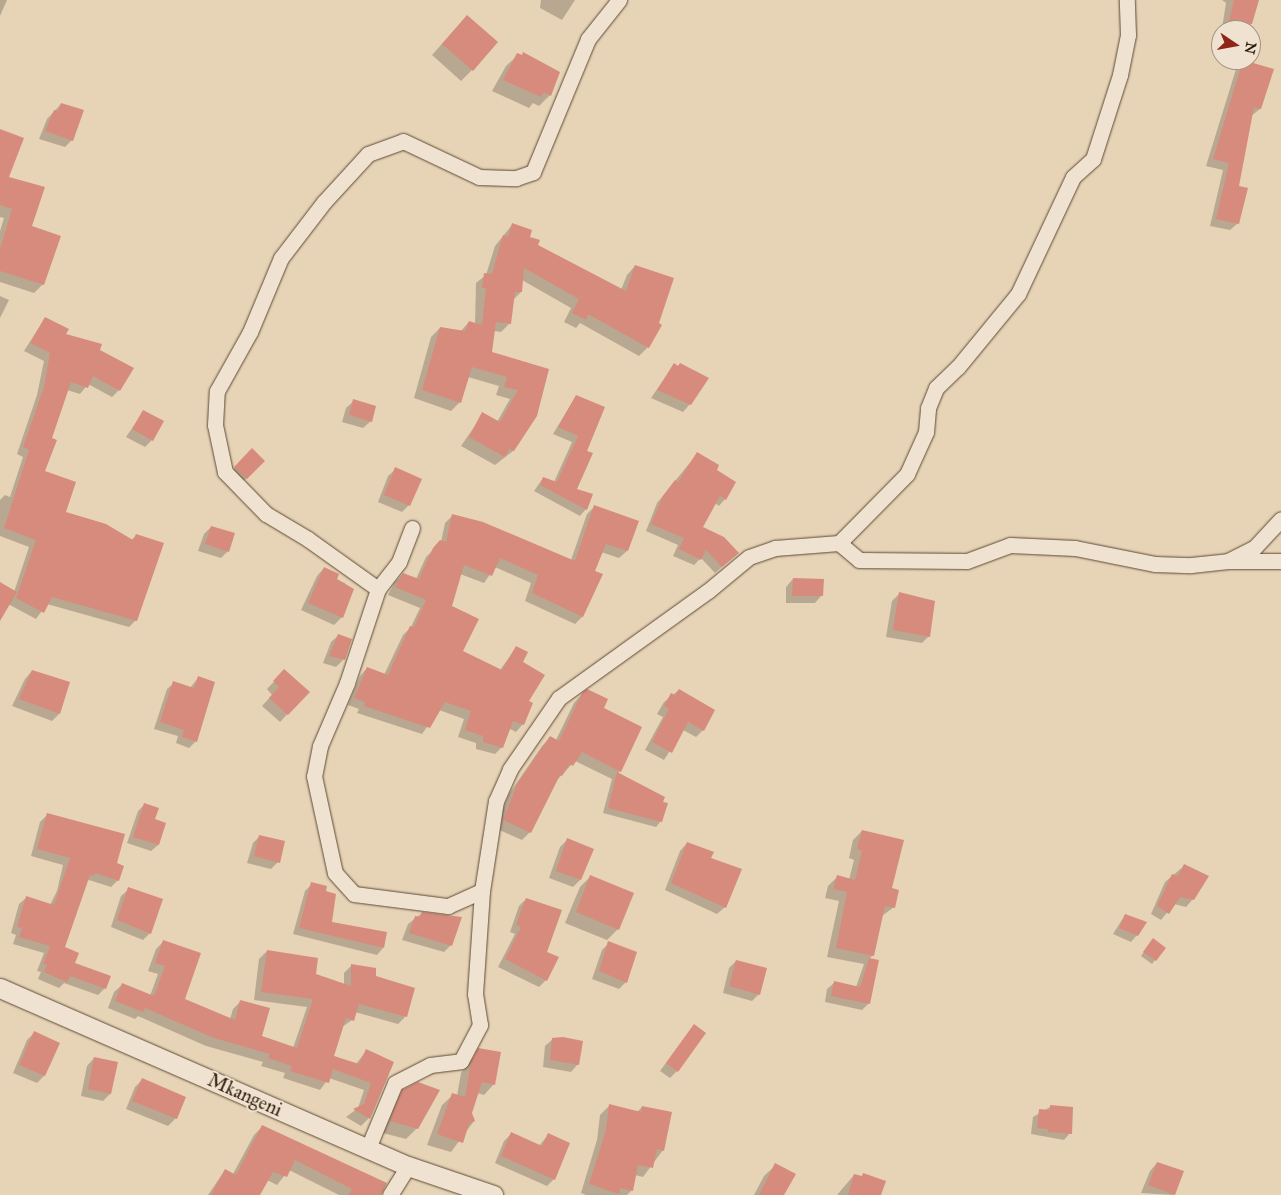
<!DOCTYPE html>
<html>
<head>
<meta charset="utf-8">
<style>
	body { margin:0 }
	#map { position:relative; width:1281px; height:1195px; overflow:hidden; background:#e7d3b6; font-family:"IM FELL Great Primer",serif }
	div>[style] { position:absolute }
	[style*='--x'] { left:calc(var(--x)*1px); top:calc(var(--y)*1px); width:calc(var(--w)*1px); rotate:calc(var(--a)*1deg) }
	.shadow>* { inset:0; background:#0003 }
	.building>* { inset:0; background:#d78b7d }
	.roads { filter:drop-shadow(0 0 1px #5d4a34) drop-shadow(0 0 1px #5d4a34) }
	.minor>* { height:15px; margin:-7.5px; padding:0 7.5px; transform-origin:7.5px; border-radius:7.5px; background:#efe2d0 }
	.tertiary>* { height:19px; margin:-9.5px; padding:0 9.5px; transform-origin:9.5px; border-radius:9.5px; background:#efe2d0 }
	span { translate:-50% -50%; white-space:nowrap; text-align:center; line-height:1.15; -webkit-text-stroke:4px #efe2d0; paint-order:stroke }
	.street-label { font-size:19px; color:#2f1d09 }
	.north { position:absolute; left:1211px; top:20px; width:50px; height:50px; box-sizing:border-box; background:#efe2d0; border:1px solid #a29380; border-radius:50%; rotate:102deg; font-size:14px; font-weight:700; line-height:20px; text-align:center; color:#2f1d09 }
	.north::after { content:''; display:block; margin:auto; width:18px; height:22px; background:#8f2418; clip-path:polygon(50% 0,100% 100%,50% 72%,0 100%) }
</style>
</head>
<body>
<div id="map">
	<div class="shadow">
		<div style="clip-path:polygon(0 0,7px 0,0 16px)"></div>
		<div style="clip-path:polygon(541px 0,575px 0,562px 20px,540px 8px)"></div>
		<div style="clip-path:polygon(1222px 0,1258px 0,1251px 24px,1245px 30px,1222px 28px,1226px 3px)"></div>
		<div style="clip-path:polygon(456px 28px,472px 70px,461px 81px,432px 55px)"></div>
		<div style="clip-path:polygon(518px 55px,558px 73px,550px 95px,539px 106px,533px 103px,529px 108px,492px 91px,506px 66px)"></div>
		<div style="clip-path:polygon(1243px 61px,1272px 70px,1260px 109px,1251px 116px,1238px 187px,1238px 223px,1230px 230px,1210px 226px,1223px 170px,1206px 166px,1236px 69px)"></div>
		<div style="clip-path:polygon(61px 104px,72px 140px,65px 147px,39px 139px,47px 119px)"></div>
		<div style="clip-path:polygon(0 130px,4px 177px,30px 227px,43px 284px,34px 293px,0 282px,0 231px,4px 218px,0 217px)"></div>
		<div style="clip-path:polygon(512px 225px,537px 245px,621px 290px,627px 275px,635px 266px,648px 347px,639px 356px,580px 323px,576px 328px,564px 322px,571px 308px,522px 280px,521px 292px,513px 300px,510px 323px,501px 332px,494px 331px,491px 353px,548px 370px,536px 415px,513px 451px,495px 465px,461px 446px,483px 414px,497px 422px,510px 399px,496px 395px,499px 386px,468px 377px,460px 402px,451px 411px,414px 398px,431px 337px,440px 328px,460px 332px,469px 322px,475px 324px,476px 283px,486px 275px,495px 246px)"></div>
		<div style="clip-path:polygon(0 296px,9px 300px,0 318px)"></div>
		<div style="clip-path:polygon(45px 318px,64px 335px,98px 350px,119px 390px,112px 397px,88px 384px,80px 394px,67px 390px,50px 439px,44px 472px,64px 513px,131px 540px,137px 535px,136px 620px,129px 627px,47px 604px,36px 619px,8px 604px,0 612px,0 587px,14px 592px,29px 547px,0 536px,0 500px,5px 495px,10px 497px,23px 457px,17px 454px,37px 395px,44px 361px,24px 351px)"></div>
		<div style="clip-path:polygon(674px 365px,690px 404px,683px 412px,651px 398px)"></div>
		<div style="clip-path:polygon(576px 396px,586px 451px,575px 490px,586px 509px,580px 516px,534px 491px,543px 478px,554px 482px,572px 442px,553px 434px)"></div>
		<div style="clip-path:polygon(354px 401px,371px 421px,363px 428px,342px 422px,346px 408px)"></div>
		<div style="clip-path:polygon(144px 411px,152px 440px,145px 447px,126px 437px)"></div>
		<div style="clip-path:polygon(252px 450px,263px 461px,239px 486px,228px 475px)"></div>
		<div style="clip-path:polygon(697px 454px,715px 470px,725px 499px,719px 506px,715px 503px,701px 528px,731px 559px,715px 573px,701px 558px,694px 565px,673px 556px,678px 545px,646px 531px,657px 503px)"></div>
		<div style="clip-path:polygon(396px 469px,409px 505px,402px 512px,378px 502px,388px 476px)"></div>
		<div style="clip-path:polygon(594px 507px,627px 551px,619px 558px,601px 552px,594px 571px,602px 575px,582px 617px,575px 624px,525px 601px,531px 583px,495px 567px,484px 583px,460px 574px,450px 607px,461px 652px,500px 670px,516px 648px,521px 662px,527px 701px,523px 724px,516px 732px,510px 729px,502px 747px,495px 754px,476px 749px,476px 743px,458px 737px,464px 719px,439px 710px,422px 734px,357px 713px,359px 709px,348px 705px,360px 676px,367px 668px,384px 675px,403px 635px,411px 627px,420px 608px,388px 595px,395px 582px,403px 574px,416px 579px,426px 557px,441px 542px,445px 523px,452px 516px,571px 560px,587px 514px)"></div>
		<div style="clip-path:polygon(211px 527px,228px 551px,221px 558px,198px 551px,204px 534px)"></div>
		<div style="clip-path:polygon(324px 568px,335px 580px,345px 583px,342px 617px,334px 625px,301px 610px,317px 576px)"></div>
		<div style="clip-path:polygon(793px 579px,822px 595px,815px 603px,786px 603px,786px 587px)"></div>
		<div style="clip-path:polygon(899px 594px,929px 636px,922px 643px,886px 637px,892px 601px)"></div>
		<div style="clip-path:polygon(339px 635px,344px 659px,336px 667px,323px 663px,331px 642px)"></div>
		<div style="clip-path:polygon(32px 671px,59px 714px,52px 721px,12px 706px,25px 679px)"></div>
		<div style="clip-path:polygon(284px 671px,308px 692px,280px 722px,262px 706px,272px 695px,267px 689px)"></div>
		<div style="clip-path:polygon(198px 678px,196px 741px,189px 748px,176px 743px,178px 736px,154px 729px,167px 689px,174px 683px,190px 688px)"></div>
		<div style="clip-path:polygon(679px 690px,703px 730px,696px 737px,683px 730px,664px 760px,645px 750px,663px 717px,657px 714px,664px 702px)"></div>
		<div style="clip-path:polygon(582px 694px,602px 709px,620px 771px,617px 774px,661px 821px,656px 827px,603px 813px,612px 779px,575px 761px,556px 781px,530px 832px,522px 840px,495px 828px,509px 794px,542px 746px,550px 738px,556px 740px,574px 703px)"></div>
		<div style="clip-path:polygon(145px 804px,154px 820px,164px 824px,158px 845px,151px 851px,127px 843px,138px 811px)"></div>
		<div style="clip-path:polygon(47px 815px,115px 864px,118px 880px,111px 887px,89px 880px,85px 883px,63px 948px,73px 963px,105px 988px,98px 995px,64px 983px,59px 988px,38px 979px,41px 972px,37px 971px,44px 953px,13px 944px,16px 935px,11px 933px,19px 904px,26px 898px,50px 905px,57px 891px,63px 865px,31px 856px,40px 822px)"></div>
		<div style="clip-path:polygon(862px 831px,891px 889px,894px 907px,882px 916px,873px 955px,869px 959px,869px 1003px,862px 1010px,825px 1002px,827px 989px,834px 983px,856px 987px,864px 964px,827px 957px,839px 901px,825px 898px,828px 886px,837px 877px,849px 880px,854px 860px,849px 858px,853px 840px)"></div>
		<div style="clip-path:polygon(260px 836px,278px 862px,271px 869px,247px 863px,253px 843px)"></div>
		<div style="clip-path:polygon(567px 840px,592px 849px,580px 880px,573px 887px,549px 878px,560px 847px)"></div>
		<div style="clip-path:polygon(687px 843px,710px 858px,725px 907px,717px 914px,665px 890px,680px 851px)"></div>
		<div style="clip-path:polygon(1184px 866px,1193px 899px,1186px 907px,1174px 904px,1161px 920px,1151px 914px,1165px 882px)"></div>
		<div style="clip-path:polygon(591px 876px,618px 929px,607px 940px,565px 923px,580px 887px)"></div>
		<div style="clip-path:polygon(312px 884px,324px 892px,331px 923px,383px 948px,377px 955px,293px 934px,305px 891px)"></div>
		<div style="clip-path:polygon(129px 889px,150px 933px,143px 940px,111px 927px,121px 896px)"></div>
		<div style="clip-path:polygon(526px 899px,546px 952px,546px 980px,539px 987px,498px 967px,515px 934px,510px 932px,519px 906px)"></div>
		<div style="clip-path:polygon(422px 913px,451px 945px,444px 952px,402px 940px,408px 924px)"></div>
		<div style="clip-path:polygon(1125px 915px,1137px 935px,1131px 942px,1113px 934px)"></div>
		<div style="clip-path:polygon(164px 941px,183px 1000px,230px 1019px,233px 1009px,241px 1001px,261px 1036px,293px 1048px,307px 1007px,254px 1000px,259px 959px,267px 951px,315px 975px,344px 985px,344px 973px,352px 965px,375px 976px,405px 1017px,398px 1024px,355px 1012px,352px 1020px,342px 1027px,333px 1056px,356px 1064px,367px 1050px,393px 1062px,369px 1118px,361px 1126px,346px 1117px,358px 1108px,364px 1090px,329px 1078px,320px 1090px,283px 1078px,285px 1073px,261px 1066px,263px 1062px,206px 1046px,138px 1016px,135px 1019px,108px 1008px,114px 992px,122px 985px,150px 996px,158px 974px,148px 971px,156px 949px)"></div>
		<div style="clip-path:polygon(609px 943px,626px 982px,619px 989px,592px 979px,602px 950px)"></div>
		<div style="clip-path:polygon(1150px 943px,1164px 948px,1152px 964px,1141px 956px)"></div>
		<div style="clip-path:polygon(736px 961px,759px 994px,752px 1001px,723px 993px,729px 968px)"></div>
		<div style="clip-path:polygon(694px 1025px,677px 1071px,670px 1078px,660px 1071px)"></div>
		<div style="clip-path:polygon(34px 1033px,58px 1043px,44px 1076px,37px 1083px,13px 1073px,27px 1040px)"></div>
		<div style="clip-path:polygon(553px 1039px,578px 1064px,571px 1072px,543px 1067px,545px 1046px)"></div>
		<div style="clip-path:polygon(479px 1050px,494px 1084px,484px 1095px,477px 1093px,471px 1113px,474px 1121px,451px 1152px,427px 1145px,442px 1105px,453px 1095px,457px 1096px,461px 1073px)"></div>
		<div style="clip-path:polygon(94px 1058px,116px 1063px,110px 1094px,103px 1101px,81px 1096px,87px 1066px)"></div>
		<div style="clip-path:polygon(142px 1080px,176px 1118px,168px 1126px,126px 1109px,135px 1087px)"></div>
		<div style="clip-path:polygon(403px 1091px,417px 1128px,406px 1139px,379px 1132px,391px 1102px)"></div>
		<div style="clip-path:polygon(609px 1106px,637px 1112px,642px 1107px,663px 1150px,643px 1177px,635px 1175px,632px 1190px,627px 1195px,586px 1195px,581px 1193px,597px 1140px,600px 1115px)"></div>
		<div style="clip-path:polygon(1050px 1107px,1070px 1133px,1064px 1140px,1031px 1134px,1033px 1117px)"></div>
		<div style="clip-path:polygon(263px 1126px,380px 1195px,339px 1195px,289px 1170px,277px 1185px,267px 1180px,259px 1195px,208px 1195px,225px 1170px,233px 1174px,254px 1135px)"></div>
		<div style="clip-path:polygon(511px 1134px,539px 1146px,548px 1135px,554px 1179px,547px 1186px,495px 1163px,504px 1141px)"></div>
		<div style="clip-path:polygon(1157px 1163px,1182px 1172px,1173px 1195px,1141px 1193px,1150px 1171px)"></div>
		<div style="clip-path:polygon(776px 1165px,783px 1195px,754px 1195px,764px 1176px)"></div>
		<div style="clip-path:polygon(854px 1175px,881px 1195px,837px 1195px)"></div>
	</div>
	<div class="building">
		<div style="clip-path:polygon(1234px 0,1259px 0,1252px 24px,1229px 21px)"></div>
		<div style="clip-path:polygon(467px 15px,498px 42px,473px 71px,442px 44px)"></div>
		<div style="clip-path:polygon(523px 52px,560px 72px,551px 96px,544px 92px,541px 97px,503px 80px,517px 53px,522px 55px)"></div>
		<div style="clip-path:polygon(1243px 60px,1274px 69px,1261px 109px,1254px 107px,1239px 186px,1248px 188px,1239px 224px,1216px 219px,1229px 163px,1213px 159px)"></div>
		<div style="clip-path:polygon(61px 103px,84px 110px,73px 141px,45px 131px,54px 110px,58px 111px)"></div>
		<div style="clip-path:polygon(0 129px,24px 138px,9px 177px,45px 187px,32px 226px,61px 236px,44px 285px,0 271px,0 249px,12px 209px,0 205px)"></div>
		<div style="clip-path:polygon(512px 223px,532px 230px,530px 237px,540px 240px,538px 245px,626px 291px,635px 265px,674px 278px,659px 323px,662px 325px,649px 348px,588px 314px,586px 320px,572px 313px,579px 299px,524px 268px,522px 292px,515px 292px,511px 324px,496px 322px,492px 352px,549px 369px,537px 416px,514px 451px,509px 449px,505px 457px,469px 437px,482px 412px,500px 422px,518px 390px,504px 387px,507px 377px,472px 367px,461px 403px,422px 390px,440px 327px,465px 331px,469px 321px,482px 325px,486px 288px,482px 288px,484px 273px,492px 274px,503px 235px,508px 237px)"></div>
		<div style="clip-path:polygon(45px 317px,69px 329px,66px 334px,102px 344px,100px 350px,134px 368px,120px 391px,93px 376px,88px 388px,71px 382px,52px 438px,57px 440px,45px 471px,76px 482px,66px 512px,106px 524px,133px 540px,136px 534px,164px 543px,137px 621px,52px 597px,44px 613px,16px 598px,36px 540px,4px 528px,29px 450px,23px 447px,44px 387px,50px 353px,30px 343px)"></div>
		<div style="clip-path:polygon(674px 363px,678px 366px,680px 363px,709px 378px,691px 405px,657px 390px)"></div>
		<div style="clip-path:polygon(576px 395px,605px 407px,587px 451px,593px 453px,577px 489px,593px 494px,587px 510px,540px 485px,543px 477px,557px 482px,578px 436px,558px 427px)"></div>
		<div style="clip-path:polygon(353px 399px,376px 406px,372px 422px,349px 415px)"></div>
		<div style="clip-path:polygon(143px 410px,164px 421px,153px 441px,132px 429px)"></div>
		<div style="clip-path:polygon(252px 448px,265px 461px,247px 479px,234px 467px)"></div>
		<div style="clip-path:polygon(697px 452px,719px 465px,717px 470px,736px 482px,726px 500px,720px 496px,703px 527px,724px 537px,739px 553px,722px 567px,706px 550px,701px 560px,679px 549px,684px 538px,651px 524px,663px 496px,675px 480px,678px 482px)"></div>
		<div style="clip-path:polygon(395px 467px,422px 479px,410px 506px,384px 495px)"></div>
		<div style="clip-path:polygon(594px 505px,639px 521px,628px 551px,606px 544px,595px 571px,603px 574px,583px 617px,532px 593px,538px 575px,500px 558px,492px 576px,464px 565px,452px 606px,479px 619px,463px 651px,502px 670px,516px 646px,528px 652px,523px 662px,545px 675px,529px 701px,533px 703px,524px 725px,513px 721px,503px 748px,483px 742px,483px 736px,465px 730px,471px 711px,445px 702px,430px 728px,364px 706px,365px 702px,354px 698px,367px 667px,388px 675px,410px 626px,414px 627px,426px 600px,395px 587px,403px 573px,419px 579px,433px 548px,440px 540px,446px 542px,452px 514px,483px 522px,575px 561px)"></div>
		<div style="clip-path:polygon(211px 526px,235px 533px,229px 552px,205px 544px)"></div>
		<div style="clip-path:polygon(324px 567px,339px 574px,337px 579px,354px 589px,343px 618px,308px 603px)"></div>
		<div style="clip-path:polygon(793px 578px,824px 579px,823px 596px,792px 596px)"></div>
		<div style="clip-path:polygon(0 582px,17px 592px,0 621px)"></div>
		<div style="clip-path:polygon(899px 592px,935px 601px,930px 637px,893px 630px)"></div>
		<div style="clip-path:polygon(338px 634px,352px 639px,345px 660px,329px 656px)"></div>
		<div style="clip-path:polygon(284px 669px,310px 692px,288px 715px,269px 698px,279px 687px,273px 681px)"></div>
		<div style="clip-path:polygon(32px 670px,70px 682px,60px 714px,19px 699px)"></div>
		<div style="clip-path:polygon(198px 676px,215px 682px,197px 742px,182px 737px,184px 730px,160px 722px,173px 681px,194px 688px)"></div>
		<div style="clip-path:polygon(587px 689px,608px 699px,604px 708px,642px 727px,621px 772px,582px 752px,573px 766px,570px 764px,562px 776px,560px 775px,531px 833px,503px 820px,517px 784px,550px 736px,559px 741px,582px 693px)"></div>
		<div style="clip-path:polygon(679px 689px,715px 710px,704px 731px,688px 722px,672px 753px,652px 742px,669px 709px,664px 706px,671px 693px,675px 695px)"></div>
		<div style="clip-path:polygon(617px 772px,665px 797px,663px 802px,668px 803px,662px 822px,608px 808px)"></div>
		<div style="clip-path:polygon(144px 803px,159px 808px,155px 819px,166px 823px,159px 845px,133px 837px)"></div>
		<div style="clip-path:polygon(47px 813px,125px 834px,117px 863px,124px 866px,119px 881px,95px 873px,94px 876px,90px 875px,65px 947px,79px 953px,75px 963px,111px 976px,106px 989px,70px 976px,67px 982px,44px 972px,47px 965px,43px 964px,50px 946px,19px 937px,22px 928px,17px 927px,26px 896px,54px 905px,70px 858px,37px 849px)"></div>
		<div style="clip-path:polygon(862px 830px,904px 840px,892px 888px,899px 890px,895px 908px,885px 906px,874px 956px,836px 948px,847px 892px,833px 889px,837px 875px,855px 880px,862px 851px,857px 849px)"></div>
		<div style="clip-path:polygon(259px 835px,285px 841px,280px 863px,254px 856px)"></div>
		<div style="clip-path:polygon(567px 838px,594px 849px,581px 880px,556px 871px)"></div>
		<div style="clip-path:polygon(687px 842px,714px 852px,711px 858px,742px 869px,726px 908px,671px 883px)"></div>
		<div style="clip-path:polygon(1184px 864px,1209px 876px,1194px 900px,1180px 897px,1169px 914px,1157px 906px,1172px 874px,1178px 876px)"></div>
		<div style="clip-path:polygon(590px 875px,634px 893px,619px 930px,576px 912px)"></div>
		<div style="clip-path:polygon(311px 882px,327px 886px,326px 891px,336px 894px,332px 922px,387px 932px,384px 948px,299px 928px)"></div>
		<div style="clip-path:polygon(128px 887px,163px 899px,151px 934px,117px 920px)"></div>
		<div style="clip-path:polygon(526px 898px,562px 910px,547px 952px,559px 957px,547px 981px,505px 959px,521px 927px,516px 925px)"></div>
		<div style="clip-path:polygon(422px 912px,462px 917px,452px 946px,409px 933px,415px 916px,420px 917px)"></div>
		<div style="clip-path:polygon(1125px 914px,1147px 922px,1138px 936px,1119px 928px)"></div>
		<div style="clip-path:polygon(1153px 938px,1166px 948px,1156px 961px,1143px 952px)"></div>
		<div style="clip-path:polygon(163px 940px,201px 953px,185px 999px,235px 1020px,240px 1000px,270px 1008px,262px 1036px,297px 1048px,313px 999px,261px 992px,267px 950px,318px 958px,316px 974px,351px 986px,351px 964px,376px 968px,376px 976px,415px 988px,407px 1017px,359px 1004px,354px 1021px,346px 1018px,334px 1056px,359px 1064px,366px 1049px,394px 1062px,370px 1119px,353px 1109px,364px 1104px,371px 1083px,333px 1069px,329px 1083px,290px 1071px,292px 1066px,268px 1058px,270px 1054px,214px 1038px,145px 1008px,143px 1012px,115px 1001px,122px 983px,154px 996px,165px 966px,155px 963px)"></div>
		<div style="clip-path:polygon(608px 941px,637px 952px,627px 983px,599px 971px)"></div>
		<div style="clip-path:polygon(869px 958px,879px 960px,870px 1004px,831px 996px,834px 981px,860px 987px)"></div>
		<div style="clip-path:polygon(736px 960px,767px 968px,760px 995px,729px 986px)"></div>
		<div style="clip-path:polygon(694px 1024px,706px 1033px,678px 1072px,666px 1063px)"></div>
		<div style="clip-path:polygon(34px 1031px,60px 1043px,45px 1076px,19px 1065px)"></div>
		<div style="clip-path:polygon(563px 1037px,583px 1041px,579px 1065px,550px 1060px,552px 1038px)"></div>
		<div style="clip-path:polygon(478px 1048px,501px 1052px,495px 1085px,482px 1082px,472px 1113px,475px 1121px,469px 1124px,463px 1143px,437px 1134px,452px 1093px,465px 1097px,471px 1062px)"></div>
		<div style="clip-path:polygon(94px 1057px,118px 1062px,111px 1094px,88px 1089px)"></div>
		<div style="clip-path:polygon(142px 1078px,186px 1097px,177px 1119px,132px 1101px)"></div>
		<div style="clip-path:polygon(418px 1082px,440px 1090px,418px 1129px,390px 1121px,402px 1090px)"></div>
		<div style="clip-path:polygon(609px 1104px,641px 1112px,642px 1106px,672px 1112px,664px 1151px,657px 1149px,653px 1168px,638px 1165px,633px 1191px,620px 1188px,619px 1194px,589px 1184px,606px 1130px)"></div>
		<div style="clip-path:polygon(1050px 1105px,1073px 1107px,1072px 1134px,1048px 1132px,1048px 1129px,1037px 1128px,1039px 1109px,1050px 1110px)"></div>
		<div style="clip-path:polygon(262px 1125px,387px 1183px,381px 1195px,348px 1195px,352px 1189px,295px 1160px,287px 1177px,273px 1172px,260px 1195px,211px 1195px,225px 1169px,236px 1175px)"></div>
		<div style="clip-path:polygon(511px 1132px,542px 1146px,548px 1133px,570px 1143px,555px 1180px,501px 1156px)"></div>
		<div style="clip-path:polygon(1157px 1162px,1184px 1171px,1175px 1195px,1148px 1185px)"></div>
		<div style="clip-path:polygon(775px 1163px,796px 1174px,784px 1195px,759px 1195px)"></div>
		<div style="clip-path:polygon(863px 1173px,886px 1181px,881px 1195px,848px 1195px,854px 1174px,862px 1176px)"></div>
	</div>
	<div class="roads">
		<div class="minor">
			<div style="--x:412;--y:528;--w:36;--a:111"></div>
			<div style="--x:399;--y:562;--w:34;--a:128"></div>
			<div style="--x:378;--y:589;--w:99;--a:108.3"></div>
			<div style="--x:347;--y:683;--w:69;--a:113.2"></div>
			<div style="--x:320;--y:746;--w:31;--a:101"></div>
			<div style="--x:314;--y:776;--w:99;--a:77.8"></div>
			<div style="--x:335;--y:873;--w:28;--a:48"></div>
			<div style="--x:354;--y:894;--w:95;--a:7.3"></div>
			<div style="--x:448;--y:906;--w:37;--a:-24"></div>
			<div style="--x:839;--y:543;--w:26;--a:40"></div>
			<div style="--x:859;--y:560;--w:108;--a:0.5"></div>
			<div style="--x:967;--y:561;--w:46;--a:-20.4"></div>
			<div style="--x:1010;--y:545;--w:65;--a:2.6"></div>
			<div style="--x:1075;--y:548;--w:82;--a:11.3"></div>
			<div style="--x:1155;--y:564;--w:36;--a:2"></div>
			<div style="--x:1191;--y:565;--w:37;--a:-6"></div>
			<div style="--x:1228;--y:561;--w:30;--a:-27"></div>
			<div style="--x:1255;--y:547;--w:38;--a:-47"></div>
			<div style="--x:1228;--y:561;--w:53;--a:0"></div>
			<div style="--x:378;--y:589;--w:86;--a:-144.5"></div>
			<div style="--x:308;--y:539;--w:49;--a:-149.2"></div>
			<div style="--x:266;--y:514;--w:59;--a:-134.3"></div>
			<div style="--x:225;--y:472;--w:48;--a:-102"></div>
			<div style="--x:215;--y:425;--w:34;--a:-87"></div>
			<div style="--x:217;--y:391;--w:68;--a:-60.8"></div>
			<div style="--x:250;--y:332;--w:80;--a:-67.3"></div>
			<div style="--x:281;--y:258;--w:71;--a:-52.5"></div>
			<div style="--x:324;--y:202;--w:65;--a:-47.5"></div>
			<div style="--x:368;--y:154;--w:37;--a:-20"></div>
			<div style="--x:403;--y:141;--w:84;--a:25.3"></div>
			<div style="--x:479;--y:177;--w:37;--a:2"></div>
			<div style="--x:516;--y:178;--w:18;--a:-19"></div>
			<div style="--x:533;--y:172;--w:144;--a:-67.5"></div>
			<div style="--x:588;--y:39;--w:50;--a:-51.5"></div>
			<div style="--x:368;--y:1148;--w:70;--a:-67.4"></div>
			<div style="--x:395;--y:1083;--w:39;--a:-27"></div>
			<div style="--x:430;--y:1065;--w:31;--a:-7"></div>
			<div style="--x:461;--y:1061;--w:41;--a:-62.2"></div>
			<div style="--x:480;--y:1025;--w:31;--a:-99"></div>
			<div style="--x:475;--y:994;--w:103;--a:-86.1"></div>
			<div style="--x:482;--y:891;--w:91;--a:-81.2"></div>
			<div style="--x:496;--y:801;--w:35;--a:-66"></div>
			<div style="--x:510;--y:769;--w:86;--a:-55.4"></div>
			<div style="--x:559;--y:698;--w:183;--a:-35.7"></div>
			<div style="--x:708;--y:591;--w:53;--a:-39.7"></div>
			<div style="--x:749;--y:557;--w:28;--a:-19"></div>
			<div style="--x:775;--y:548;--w:64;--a:-4.5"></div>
			<div style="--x:839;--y:543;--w:97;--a:-45.4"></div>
			<div style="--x:907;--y:474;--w:46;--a:-65.7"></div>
			<div style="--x:926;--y:432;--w:24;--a:-85"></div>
			<div style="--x:928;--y:408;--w:22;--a:-68"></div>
			<div style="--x:936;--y:388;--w:30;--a:-44"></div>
			<div style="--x:958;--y:367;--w:94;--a:-50.6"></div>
			<div style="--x:1018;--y:294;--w:129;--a:-64.8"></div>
			<div style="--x:1073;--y:177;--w:27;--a:-42"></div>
			<div style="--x:1093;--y:159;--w:88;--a:-72.2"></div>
			<div style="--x:1120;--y:75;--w:41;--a:-78.7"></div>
			<div style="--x:1128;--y:35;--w:35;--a:-92"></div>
			<div style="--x:390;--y:1195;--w:34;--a:-58"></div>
		</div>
		<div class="tertiary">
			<div style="--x:0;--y:988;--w:445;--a:23.6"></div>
			<div style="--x:408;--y:1166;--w:90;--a:18.8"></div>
		</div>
	</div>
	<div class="street-label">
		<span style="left:245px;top:1095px;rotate:24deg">Mkangeni</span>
	</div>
	<div class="north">N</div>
</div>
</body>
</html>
